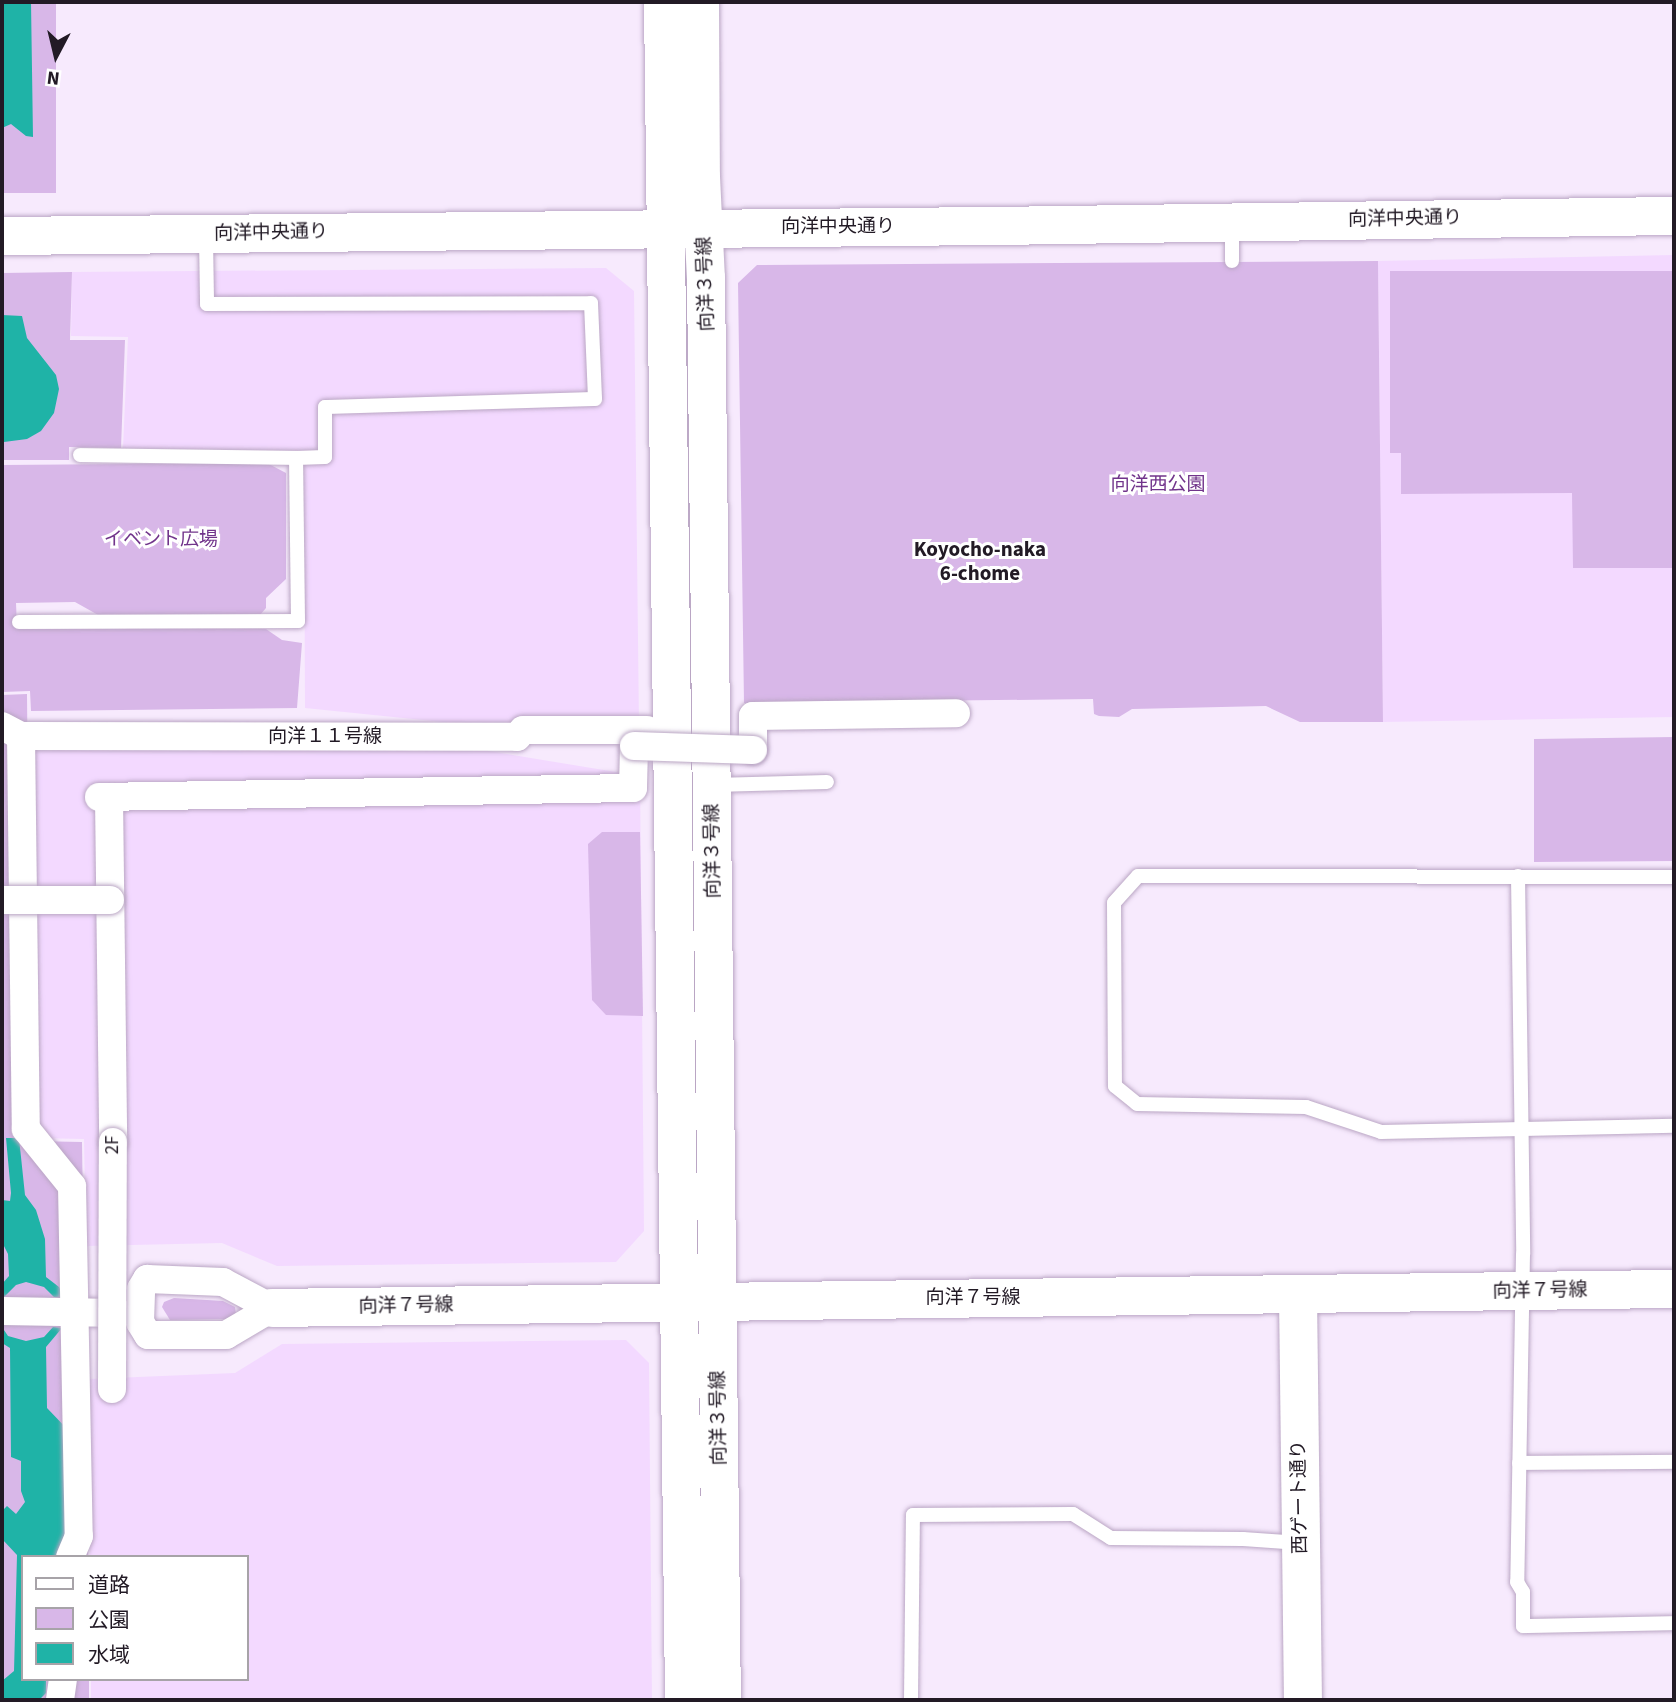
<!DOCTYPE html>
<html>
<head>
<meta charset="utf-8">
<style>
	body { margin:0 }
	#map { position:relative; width:1676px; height:1702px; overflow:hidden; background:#f7eafd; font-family:"Source Sans 3","Noto Sans JP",sans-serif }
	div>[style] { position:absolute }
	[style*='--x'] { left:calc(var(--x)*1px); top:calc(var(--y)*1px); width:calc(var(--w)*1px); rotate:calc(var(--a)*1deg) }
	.built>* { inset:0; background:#f3d9ff }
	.green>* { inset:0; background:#d8b7e8 }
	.water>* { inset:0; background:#1fb3a7 }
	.roads { filter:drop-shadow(0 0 2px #baa6c4) drop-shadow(0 0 2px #baa6c4) }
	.lane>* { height:14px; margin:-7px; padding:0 7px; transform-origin:7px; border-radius:7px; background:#fff }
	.street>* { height:28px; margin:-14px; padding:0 14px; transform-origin:14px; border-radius:14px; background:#fff }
	.secondary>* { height:38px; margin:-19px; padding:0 19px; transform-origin:19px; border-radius:19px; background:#fff }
	.bridges { filter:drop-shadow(0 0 2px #baa6c4) drop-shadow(0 0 2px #baa6c4) }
	.street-bridge>* { height:28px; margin:-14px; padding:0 14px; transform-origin:14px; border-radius:14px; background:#fff }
	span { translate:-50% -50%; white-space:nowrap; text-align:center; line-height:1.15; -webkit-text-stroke:6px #fff; paint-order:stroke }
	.street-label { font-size:19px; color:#221a25 }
	.park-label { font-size:19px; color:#71348b }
	.neighbourhood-label { font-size:21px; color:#221a25; font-weight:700 }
	.frame { position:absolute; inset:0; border:4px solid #221a25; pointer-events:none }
	.legend { position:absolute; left:21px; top:1555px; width:228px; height:126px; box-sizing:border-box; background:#fff; border:2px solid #a7a3a8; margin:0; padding:9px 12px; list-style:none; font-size:21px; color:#221a25 }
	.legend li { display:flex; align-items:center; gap:14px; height:35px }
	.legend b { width:35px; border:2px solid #a7a3a8 }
	.north { position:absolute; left:21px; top:21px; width:70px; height:70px; -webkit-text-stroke:5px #fff; paint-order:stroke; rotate:187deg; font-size:19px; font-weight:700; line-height:28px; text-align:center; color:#221a25 }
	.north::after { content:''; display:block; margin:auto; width:24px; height:32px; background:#221a25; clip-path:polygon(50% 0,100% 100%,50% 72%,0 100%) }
</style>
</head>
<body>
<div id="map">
	<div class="built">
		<div style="clip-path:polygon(1674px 255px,1674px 717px,1383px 722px,1378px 261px)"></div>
		<div style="clip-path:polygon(606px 268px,634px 291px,639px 726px,472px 725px,305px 708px,304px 451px,123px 448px,128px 337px,71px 336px,72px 272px)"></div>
		<div style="clip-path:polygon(30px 741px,458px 746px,640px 776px,644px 1231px,616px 1262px,277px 1266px,222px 1243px,86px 1246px,84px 1139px,35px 1138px)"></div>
		<div style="clip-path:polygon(626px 1340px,649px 1363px,652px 1700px,91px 1700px,91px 1679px,247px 1679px,247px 1557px,90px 1557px,89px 1379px,235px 1373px,282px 1344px)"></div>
	</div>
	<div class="green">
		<div style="clip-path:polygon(2px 2px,56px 2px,56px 193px,2px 193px)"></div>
		<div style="clip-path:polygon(1378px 261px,1383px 722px,1300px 722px,1266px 706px,1132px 709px,1119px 717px,1099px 716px,1094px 714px,1093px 699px,744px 703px,738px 283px,757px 265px)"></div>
		<div style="clip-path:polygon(1390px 271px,1674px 271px,1674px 568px,1573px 568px,1572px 493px,1401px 494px,1401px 453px,1390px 453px)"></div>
		<div style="clip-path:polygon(72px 272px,70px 340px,125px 340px,121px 448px,69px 447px,69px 460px,2px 460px,2px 273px)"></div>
		<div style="clip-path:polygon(267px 463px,286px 473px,286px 579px,266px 598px,266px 608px,260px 615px,100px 616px,75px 602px,16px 603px,17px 627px,266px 629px,282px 640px,302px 643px,297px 708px,31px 711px,30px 691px,2px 692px,2px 465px)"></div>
		<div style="clip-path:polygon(27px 694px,31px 1141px,82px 1142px,88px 1557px,23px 1557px,23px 1679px,89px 1679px,89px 1700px,2px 1700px,2px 695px)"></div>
		<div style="clip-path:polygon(1674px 737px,1674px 861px,1534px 862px,1534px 739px)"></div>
		<div style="clip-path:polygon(602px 832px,640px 832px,643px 1016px,606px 1015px,592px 1000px,588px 844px)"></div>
		<div style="clip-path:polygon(174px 1298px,223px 1301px,235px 1307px,236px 1315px,229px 1319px,170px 1320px,162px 1307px,164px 1302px)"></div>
	</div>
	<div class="water">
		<div style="clip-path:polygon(2px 2px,31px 2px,33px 137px,26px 136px,11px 124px,2px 128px)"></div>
		<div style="clip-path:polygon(2px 315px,22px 316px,27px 338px,56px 375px,59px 389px,54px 413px,41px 431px,27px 439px,4px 442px,2px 441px)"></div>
		<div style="clip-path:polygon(6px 1138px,19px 1138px,25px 1195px,36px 1210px,45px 1239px,46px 1277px,59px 1287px,65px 1298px,54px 1297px,44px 1287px,26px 1282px,16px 1285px,2px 1299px,2px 1284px,9px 1276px,8px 1254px,2px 1242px,2px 1200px,10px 1201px,11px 1193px)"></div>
		<div style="clip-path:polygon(2px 1327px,8px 1336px,26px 1341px,44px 1337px,53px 1327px,62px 1328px,46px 1347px,47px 1408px,70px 1432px,70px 1528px,60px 1557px,23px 1557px,23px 1679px,46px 1679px,46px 1693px,39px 1700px,2px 1700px,2px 1681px,14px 1671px,17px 1555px,2px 1539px,2px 1511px,7px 1506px,16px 1514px,25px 1502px,21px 1491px,21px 1461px,11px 1457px,10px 1348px,2px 1343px)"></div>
	</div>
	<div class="roads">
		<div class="lane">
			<div style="--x:1232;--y:224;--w:37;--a:90"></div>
			<div style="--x:206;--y:237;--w:67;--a:89.1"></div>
			<div style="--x:207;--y:304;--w:384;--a:-0.1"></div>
			<div style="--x:591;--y:303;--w:96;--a:87.6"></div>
			<div style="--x:595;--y:399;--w:270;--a:178.3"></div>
			<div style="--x:325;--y:407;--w:50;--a:90"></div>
			<div style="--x:325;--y:457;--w:29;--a:178"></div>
			<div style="--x:19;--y:622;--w:279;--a:-0.2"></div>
			<div style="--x:298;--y:621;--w:163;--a:-90.7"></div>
			<div style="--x:296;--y:458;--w:216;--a:-179.2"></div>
			<div style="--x:714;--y:785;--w:113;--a:-1.5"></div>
			<div style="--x:1518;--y:876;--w:378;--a:89.2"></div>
			<div style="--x:1523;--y:1254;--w:328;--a:91"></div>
			<div style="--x:1517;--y:1582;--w:12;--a:59"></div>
			<div style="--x:1523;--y:1592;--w:34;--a:90"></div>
			<div style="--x:1523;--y:1626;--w:151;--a:-1.1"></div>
			<div style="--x:1674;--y:877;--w:536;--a:-179.89"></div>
			<div style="--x:1138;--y:876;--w:36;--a:132"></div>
			<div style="--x:1114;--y:903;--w:183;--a:89.7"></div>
			<div style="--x:1115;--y:1086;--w:28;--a:39"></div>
			<div style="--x:1137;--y:1104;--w:169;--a:1"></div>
			<div style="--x:1306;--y:1107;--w:79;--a:18.4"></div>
			<div style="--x:1381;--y:1132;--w:293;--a:-1.2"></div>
			<div style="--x:1519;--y:1463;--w:155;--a:-0.4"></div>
			<div style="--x:911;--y:1700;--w:185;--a:-89.4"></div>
			<div style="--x:913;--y:1515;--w:160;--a:-0.4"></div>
			<div style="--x:1073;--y:1514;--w:45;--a:32.3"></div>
			<div style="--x:1111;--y:1538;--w:132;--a:0.4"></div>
			<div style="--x:1243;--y:1539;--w:57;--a:4"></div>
		</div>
		<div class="street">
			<div style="--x:2;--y:726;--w:21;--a:28"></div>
			<div style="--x:21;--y:736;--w:496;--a:0.1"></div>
			<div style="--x:517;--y:737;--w:9;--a:-49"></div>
			<div style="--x:523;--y:730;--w:124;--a:0"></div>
			<div style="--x:21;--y:736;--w:393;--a:89.3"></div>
			<div style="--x:26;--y:1129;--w:73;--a:51.1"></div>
			<div style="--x:72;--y:1186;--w:350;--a:88.9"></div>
			<div style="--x:79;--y:1536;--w:23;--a:113"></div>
			<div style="--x:753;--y:750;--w:34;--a:-90"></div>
			<div style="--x:753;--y:716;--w:203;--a:-0.8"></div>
			<div style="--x:99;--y:797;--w:534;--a:-0.97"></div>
			<div style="--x:633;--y:788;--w:42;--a:-88.6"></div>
			<div style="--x:109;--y:797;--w:345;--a:89.3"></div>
			<div style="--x:147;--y:1279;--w:76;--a:2.3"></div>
			<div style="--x:223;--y:1282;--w:55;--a:28"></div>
			<div style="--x:272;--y:1308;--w:53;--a:149.6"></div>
			<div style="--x:226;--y:1335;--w:78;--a:180"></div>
			<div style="--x:148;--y:1335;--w:15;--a:-122"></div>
			<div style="--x:140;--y:1322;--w:33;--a:-88"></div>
			<div style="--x:141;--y:1289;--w:12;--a:-59"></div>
			<div style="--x:2;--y:1311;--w:117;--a:1"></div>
			<div style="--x:60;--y:1700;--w:21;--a:-82"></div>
		</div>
		<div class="secondary">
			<div style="--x:663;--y:2;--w:1698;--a:89.29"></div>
			<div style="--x:700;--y:2;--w:175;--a:89.7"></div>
			<div style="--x:701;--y:177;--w:101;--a:87.2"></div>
			<div style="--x:706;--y:278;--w:1422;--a:89.36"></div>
			<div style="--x:2;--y:236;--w:994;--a:-0.58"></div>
			<div style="--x:996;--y:226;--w:678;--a:-0.85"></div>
			<div style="--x:1298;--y:1295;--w:405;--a:89.3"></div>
			<div style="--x:272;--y:1308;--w:1402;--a:-0.78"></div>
		</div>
	</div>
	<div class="bridges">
		<div class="street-bridge">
			<div style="--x:634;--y:746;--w:119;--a:1.9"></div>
			<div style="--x:2;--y:900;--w:108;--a:0"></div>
			<div style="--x:112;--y:1389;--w:247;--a:-89.8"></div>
		</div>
	</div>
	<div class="street-label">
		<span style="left:1405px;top:219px;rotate:-1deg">向洋中央通り</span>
		<span style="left:838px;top:227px">向洋中央通り</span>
		<span style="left:271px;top:233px;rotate:-1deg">向洋中央通り</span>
		<span style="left:706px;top:284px;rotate:-92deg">向洋３号線</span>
		<span style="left:325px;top:737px">向洋１１号線</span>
		<span style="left:713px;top:851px;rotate:-91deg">向洋３号線</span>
		<span style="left:113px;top:1145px;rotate:-90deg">2F</span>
		<span style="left:1540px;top:1291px;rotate:-1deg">向洋７号線</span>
		<span style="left:973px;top:1298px">向洋７号線</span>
		<span style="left:406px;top:1306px;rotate:-1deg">向洋７号線</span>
		<span style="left:719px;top:1418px;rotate:-91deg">向洋３号線</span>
		<span style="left:1300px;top:1497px;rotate:-91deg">西ゲート通り</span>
	</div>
	<div class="park-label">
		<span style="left:1158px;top:485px">向洋西公園</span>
		<span style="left:161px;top:540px">イベント広場</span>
	</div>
	<div class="neighbourhood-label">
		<span style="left:980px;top:561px">Koyocho-naka<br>6-chome</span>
	</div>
	<div class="frame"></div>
	<ul class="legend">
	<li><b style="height:9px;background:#fff"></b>道路</li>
	<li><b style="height:19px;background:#d8b7e8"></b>公園</li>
	<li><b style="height:19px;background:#1fb3a7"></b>水域</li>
	</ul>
	<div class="north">N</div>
</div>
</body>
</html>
